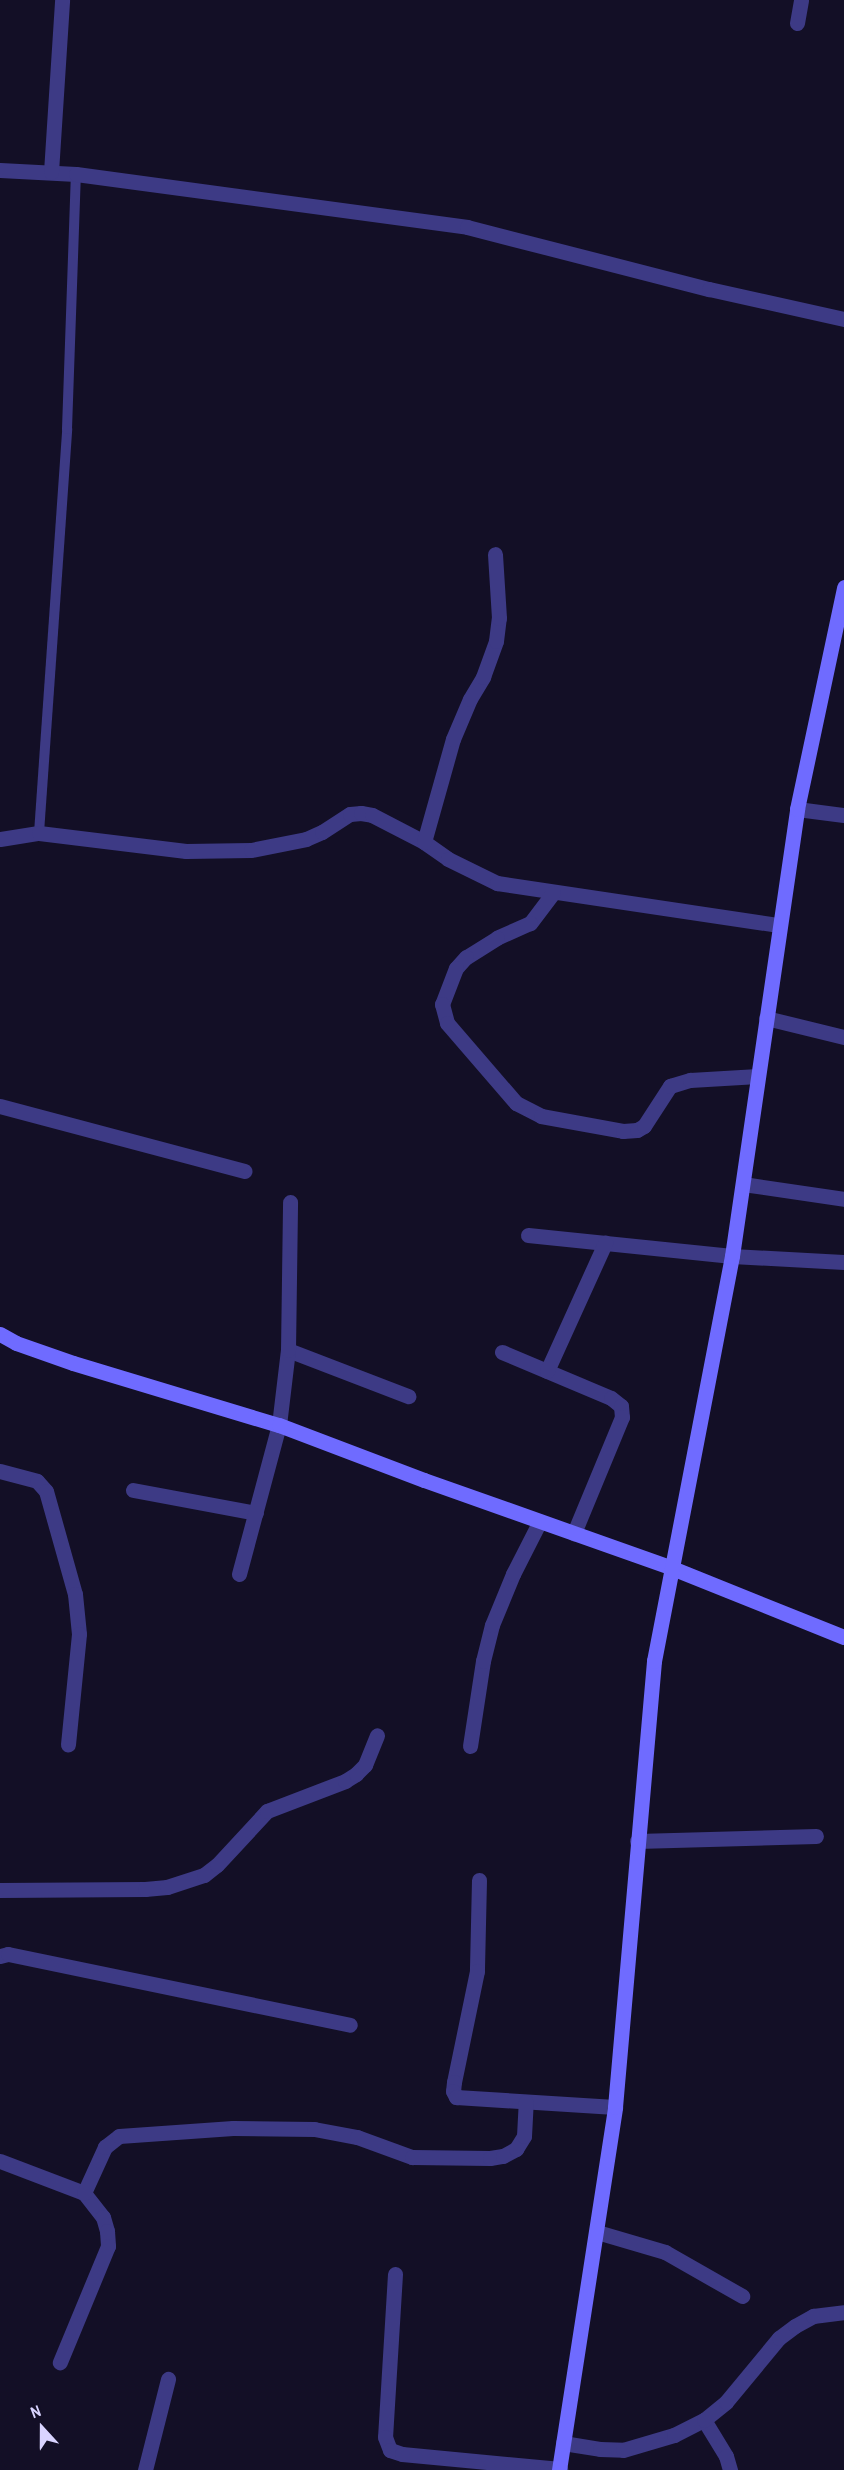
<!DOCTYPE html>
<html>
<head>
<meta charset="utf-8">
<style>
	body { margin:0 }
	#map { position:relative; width:844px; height:2470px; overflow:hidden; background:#130f26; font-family:"Archivo Narrow",sans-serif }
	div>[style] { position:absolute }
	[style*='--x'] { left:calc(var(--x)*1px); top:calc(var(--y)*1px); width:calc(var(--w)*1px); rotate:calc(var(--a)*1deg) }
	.lane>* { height:10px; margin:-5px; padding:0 5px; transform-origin:5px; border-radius:5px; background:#3d3a85 }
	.street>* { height:15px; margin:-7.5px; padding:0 7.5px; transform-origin:7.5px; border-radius:7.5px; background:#3d3a85 }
	.secondary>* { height:15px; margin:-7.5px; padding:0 7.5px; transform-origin:7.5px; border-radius:7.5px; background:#6f6bff }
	span { translate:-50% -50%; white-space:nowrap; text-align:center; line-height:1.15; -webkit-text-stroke:5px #130f26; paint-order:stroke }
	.north { position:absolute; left:12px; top:2398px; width:60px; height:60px; -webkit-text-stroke:4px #130f26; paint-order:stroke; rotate:339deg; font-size:16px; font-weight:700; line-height:24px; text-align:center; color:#d9d4ff }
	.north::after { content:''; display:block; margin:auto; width:21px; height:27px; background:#d9d4ff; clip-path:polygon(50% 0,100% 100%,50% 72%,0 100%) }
</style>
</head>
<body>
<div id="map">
	<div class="lane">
		<div style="--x:39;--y:833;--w:405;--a:-86"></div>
		<div style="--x:67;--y:429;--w:255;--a:-88"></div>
	</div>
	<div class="street">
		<div style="--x:797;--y:23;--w:23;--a:-80"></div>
		<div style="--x:0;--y:170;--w:76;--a:3"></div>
		<div style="--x:76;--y:174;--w:395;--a:7.7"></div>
		<div style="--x:467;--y:227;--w:250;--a:14.4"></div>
		<div style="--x:709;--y:289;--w:138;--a:12.5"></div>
		<div style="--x:51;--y:172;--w:172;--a:-86.3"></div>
		<div style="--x:797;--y:809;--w:47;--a:7.3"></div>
		<div style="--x:0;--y:839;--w:39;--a:-9"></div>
		<div style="--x:39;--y:833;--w:148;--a:7"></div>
		<div style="--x:186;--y:851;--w:65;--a:-0.9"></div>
		<div style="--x:251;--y:850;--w:56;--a:-11.3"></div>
		<div style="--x:306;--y:839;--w:17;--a:-24"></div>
		<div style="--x:322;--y:832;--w:33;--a:-33"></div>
		<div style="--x:350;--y:814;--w:11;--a:-5"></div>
		<div style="--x:361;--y:813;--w:11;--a:10"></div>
		<div style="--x:372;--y:815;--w:59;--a:27.4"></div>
		<div style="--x:424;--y:842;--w:29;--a:35"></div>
		<div style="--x:448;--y:859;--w:55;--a:26.1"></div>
		<div style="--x:497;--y:883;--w:285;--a:8.5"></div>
		<div style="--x:424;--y:842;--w:107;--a:-74.3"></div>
		<div style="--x:453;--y:739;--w:43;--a:-67"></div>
		<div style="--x:470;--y:699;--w:26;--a:-59"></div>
		<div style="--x:483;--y:677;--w:38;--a:-70"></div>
		<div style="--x:496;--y:641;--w:23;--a:-83"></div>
		<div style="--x:499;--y:618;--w:64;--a:-93.6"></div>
		<div style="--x:553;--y:893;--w:38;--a:127"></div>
		<div style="--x:530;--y:923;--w:36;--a:156"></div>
		<div style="--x:497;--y:938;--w:36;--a:148"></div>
		<div style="--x:466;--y:957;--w:15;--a:132"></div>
		<div style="--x:456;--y:968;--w:39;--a:111"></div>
		<div style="--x:442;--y:1004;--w:20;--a:75"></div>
		<div style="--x:447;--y:1023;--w:106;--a:49.2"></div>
		<div style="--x:516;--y:1103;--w:28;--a:27"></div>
		<div style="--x:541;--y:1116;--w:83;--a:10.4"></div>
		<div style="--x:623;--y:1131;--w:14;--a:-4"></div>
		<div style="--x:637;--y:1130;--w:8;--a:-30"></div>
		<div style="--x:644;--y:1126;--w:48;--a:-57"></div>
		<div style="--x:670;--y:1086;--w:21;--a:-17"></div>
		<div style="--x:690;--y:1080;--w:68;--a:-3.4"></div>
		<div style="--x:766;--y:1018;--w:80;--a:13.7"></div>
		<div style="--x:0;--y:1106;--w:253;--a:14.9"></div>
		<div style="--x:743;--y:1184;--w:102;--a:8.4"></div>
		<div style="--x:528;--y:1235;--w:205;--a:5.9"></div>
		<div style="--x:732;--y:1256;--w:112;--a:3.1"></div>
		<div style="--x:288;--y:1350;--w:129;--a:21"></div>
		<div style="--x:502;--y:1352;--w:118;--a:22.9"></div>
		<div style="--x:611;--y:1398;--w:13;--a:39"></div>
		<div style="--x:621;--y:1406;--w:11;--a:85"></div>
		<div style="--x:622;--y:1417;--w:126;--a:112.5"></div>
		<div style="--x:547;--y:1371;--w:141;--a:-65.6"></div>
		<div style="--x:0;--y:1471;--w:38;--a:15"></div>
		<div style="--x:37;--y:1481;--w:13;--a:48"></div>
		<div style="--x:46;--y:1491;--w:107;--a:74.3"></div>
		<div style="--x:75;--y:1594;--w:40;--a:84.3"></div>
		<div style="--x:79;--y:1634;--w:111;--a:95.7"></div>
		<div style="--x:133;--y:1490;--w:125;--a:10.6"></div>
		<div style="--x:239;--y:1574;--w:154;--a:-75"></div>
		<div style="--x:279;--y:1425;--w:76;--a:-83.2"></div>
		<div style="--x:288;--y:1350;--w:148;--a:-89.2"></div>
		<div style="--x:470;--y:1746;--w:86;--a:-81.3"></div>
		<div style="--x:483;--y:1661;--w:37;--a:-76"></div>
		<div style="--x:492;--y:1625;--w:55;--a:-67.6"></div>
		<div style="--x:513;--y:1574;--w:59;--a:-63"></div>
		<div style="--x:637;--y:1841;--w:179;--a:-1.6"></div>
		<div style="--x:479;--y:1880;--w:91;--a:91.3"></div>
		<div style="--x:477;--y:1971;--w:113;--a:101.7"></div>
		<div style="--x:454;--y:2082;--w:9;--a:96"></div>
		<div style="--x:453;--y:2091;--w:7;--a:63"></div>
		<div style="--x:456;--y:2097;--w:159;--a:3.6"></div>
		<div style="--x:0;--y:1890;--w:145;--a:-0.4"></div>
		<div style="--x:145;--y:1889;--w:22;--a:-5"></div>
		<div style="--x:167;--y:1887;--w:39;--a:-18"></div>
		<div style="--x:204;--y:1875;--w:16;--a:-38"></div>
		<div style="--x:217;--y:1865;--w:74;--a:-47.2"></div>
		<div style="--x:267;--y:1811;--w:84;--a:-21"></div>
		<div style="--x:345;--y:1781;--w:13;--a:-32"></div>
		<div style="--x:356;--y:1774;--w:13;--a:-45"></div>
		<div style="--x:365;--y:1765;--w:32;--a:-68"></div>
		<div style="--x:0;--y:1956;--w:8;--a:-14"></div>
		<div style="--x:8;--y:1954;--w:349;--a:11.7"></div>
		<div style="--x:0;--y:2161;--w:90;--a:20.9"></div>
		<div style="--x:84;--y:2193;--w:31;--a:52"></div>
		<div style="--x:103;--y:2217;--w:15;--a:74"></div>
		<div style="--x:107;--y:2231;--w:15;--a:86"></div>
		<div style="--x:108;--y:2246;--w:126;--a:112.5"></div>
		<div style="--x:84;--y:2193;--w:51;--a:-65.5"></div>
		<div style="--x:105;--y:2147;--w:18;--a:-38"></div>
		<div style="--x:119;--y:2136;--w:114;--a:-4"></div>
		<div style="--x:233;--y:2128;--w:81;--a:0.7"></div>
		<div style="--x:314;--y:2129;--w:44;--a:10.5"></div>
		<div style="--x:357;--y:2137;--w:59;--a:20"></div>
		<div style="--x:412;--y:2157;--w:78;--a:0.7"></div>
		<div style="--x:490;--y:2158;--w:13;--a:-9"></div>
		<div style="--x:503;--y:2156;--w:15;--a:-28"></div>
		<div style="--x:516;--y:2149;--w:15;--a:-58"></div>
		<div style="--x:524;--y:2136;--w:34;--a:-87"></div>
		<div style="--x:597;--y:2232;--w:71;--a:16.4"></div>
		<div style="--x:665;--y:2252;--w:89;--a:29.7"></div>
		<div style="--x:395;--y:2274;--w:163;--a:93.5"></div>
		<div style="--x:385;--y:2437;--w:14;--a:69"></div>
		<div style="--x:390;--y:2450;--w:13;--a:18"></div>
		<div style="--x:402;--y:2454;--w:159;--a:5.4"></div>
		<div style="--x:704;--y:2420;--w:42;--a:58.6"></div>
		<div style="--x:726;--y:2456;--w:15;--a:74"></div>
		<div style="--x:563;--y:2443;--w:37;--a:9"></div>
		<div style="--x:600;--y:2449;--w:23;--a:2"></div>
		<div style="--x:623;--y:2450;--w:53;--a:-16.4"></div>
		<div style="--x:674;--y:2435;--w:34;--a:-27"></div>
		<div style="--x:704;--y:2420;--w:28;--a:-39"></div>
		<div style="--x:726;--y:2402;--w:83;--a:-50.4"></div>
		<div style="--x:779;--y:2338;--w:20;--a:-37"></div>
		<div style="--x:795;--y:2326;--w:21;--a:-29"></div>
		<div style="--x:813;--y:2316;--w:31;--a:-7"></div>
		<div style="--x:145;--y:2470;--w:94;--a:-75.8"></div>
	</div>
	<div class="secondary">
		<div style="--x:0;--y:1334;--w:18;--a:29"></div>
		<div style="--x:16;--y:1343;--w:60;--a:19.3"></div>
		<div style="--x:73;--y:1363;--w:215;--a:16.8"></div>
		<div style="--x:279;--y:1425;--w:155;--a:20.8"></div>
		<div style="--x:424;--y:1480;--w:263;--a:19.5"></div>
		<div style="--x:672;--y:1568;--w:185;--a:21.9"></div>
		<div style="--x:559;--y:2470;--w:367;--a:-81.2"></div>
		<div style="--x:615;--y:2107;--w:448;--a:-85"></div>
		<div style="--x:654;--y:1661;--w:412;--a:-79.1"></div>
		<div style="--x:732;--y:1256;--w:452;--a:-81.7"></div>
		<div style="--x:797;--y:809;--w:227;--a:-78"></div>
	</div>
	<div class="north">N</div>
</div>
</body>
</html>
